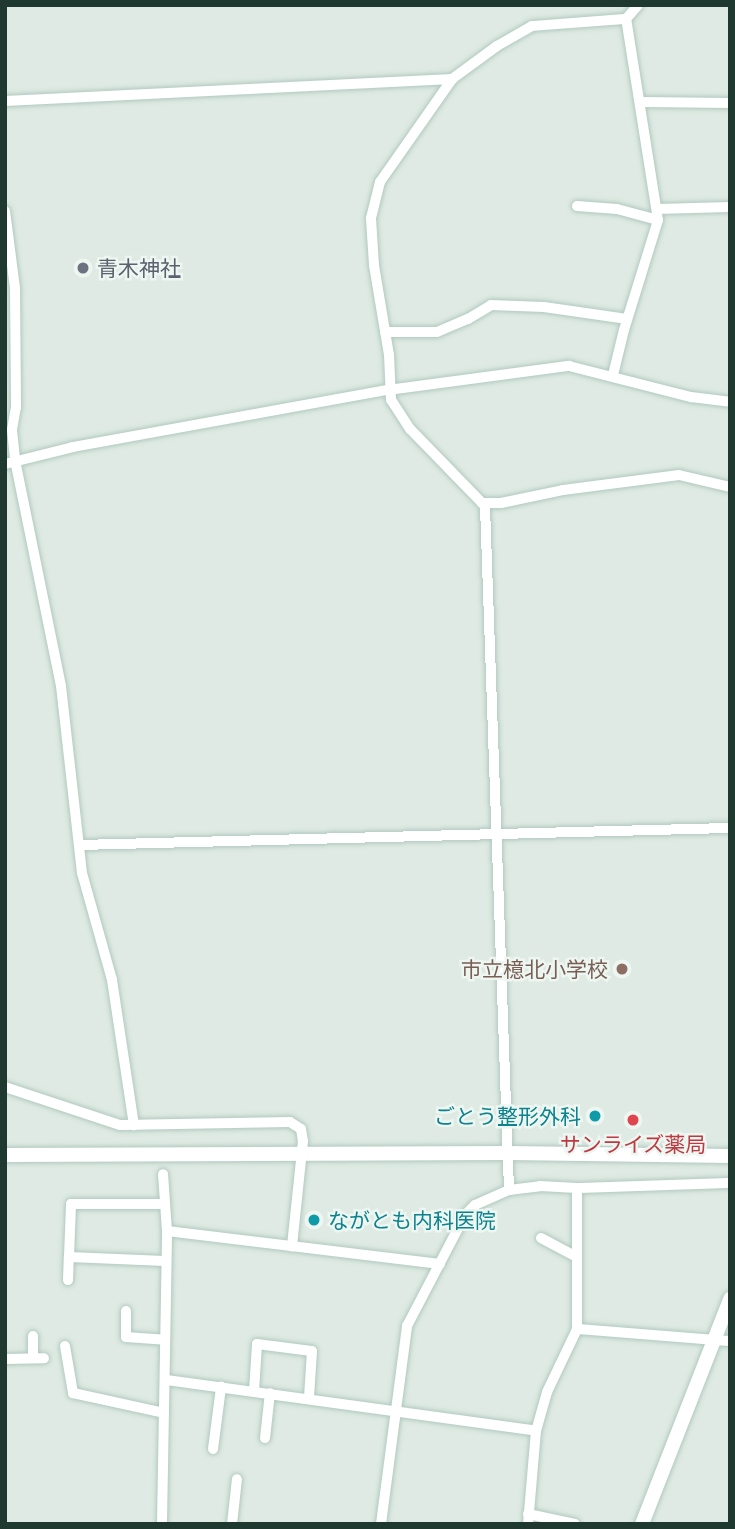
<!DOCTYPE html>
<html>
<head>
<meta charset="utf-8">
<style>
	body { margin:0 }
	#map { position:relative; width:735px; height:1529px; overflow:hidden; background:#deeae3; font-family:"Titillium Web","Noto Sans JP",sans-serif }
	div>[style] { position:absolute }
	[style*='--x'] { left:calc(var(--x)*1px); top:calc(var(--y)*1px); width:calc(var(--w)*1px); rotate:calc(var(--a)*1deg) }
	.roads { filter:drop-shadow(0 0 2px #b1c9bf) drop-shadow(0 0 2px #b1c9bf) }
	.street>* { height:10px; margin:-5px; padding:0 5px; transform-origin:5px; border-radius:5px; background:#fff }
	.secondary>* { height:14px; margin:-7px; padding:0 7px; transform-origin:7px; border-radius:7px; background:#fff }
	.dots>* { width:19px; height:19px; translate:-50% -50%; box-sizing:border-box; border:4px solid #eef6f2; border-radius:50% }
	span { translate:-50% -50%; white-space:nowrap; text-align:center; line-height:1.15; -webkit-text-stroke:5px #eef6f2; paint-order:stroke }
	.worship-label { font-size:21px; color:#5b616d }
	.left { translate:0 -50%; text-align:left }
	.education-label { font-size:21px; color:#785e54 }
	.right { translate:-100% -50%; text-align:right }
	.culture-label { font-size:21px; color:#0d838f }
	.health-label { font-size:21px; color:#be3a42 }
	.frame { position:absolute; inset:0; border:7px solid #1f3930; pointer-events:none }
</style>
</head>
<body>
<div id="map">
	<div class="roads">
		<div class="street">
			<div style="--x:5;--y:101;--w:448;--a:-2.8"></div>
			<div style="--x:642;--y:102;--w:88;--a:0.7"></div>
			<div style="--x:577;--y:206;--w:40;--a:4.3"></div>
			<div style="--x:617;--y:209;--w:42;--a:15"></div>
			<div style="--x:657;--y:209;--w:73;--a:-1.6"></div>
			<div style="--x:5;--y:211;--w:78;--a:82.6"></div>
			<div style="--x:15;--y:288;--w:119;--a:89.5"></div>
			<div style="--x:16;--y:407;--w:23;--a:100"></div>
			<div style="--x:12;--y:430;--w:30;--a:84"></div>
			<div style="--x:15;--y:460;--w:231;--a:78.5"></div>
			<div style="--x:61;--y:686;--w:188;--a:83.6"></div>
			<div style="--x:82;--y:873;--w:111;--a:74.3"></div>
			<div style="--x:112;--y:980;--w:147;--a:81.4"></div>
			<div style="--x:385;--y:332;--w:52;--a:0"></div>
			<div style="--x:437;--y:332;--w:34;--a:-23"></div>
			<div style="--x:468;--y:319;--w:27;--a:-31"></div>
			<div style="--x:491;--y:305;--w:53;--a:2.2"></div>
			<div style="--x:544;--y:307;--w:84;--a:8.2"></div>
			<div style="--x:613;--y:375;--w:46;--a:-76.3"></div>
			<div style="--x:624;--y:330;--w:115;--a:-72.8"></div>
			<div style="--x:658;--y:220;--w:204;--a:-99"></div>
			<div style="--x:626;--y:19;--w:18;--a:-49"></div>
			<div style="--x:5;--y:464;--w:70;--a:-14"></div>
			<div style="--x:73;--y:447;--w:320;--a:-10.3"></div>
			<div style="--x:388;--y:390;--w:183;--a:-7.6"></div>
			<div style="--x:569;--y:366;--w:126;--a:14.3"></div>
			<div style="--x:691;--y:397;--w:39;--a:7"></div>
			<div style="--x:482;--y:503;--w:19;--a:0"></div>
			<div style="--x:501;--y:503;--w:63;--a:-11.8"></div>
			<div style="--x:563;--y:490;--w:117;--a:-7.4"></div>
			<div style="--x:679;--y:475;--w:52;--a:13.2"></div>
			<div style="--x:79;--y:845;--w:651;--a:-1.5"></div>
			<div style="--x:5;--y:1087;--w:121;--a:18.3"></div>
			<div style="--x:120;--y:1125;--w:170;--a:-1"></div>
			<div style="--x:290;--y:1122;--w:13;--a:32"></div>
			<div style="--x:301;--y:1129;--w:12;--a:81"></div>
			<div style="--x:303;--y:1141;--w:106;--a:96"></div>
			<div style="--x:509;--y:1190;--w:684;--a:-92.01"></div>
			<div style="--x:485;--y:506;--w:107;--a:-134.2"></div>
			<div style="--x:410;--y:429;--w:35;--a:-123"></div>
			<div style="--x:391;--y:400;--w:45;--a:-92.5"></div>
			<div style="--x:389;--y:355;--w:91;--a:-99.5"></div>
			<div style="--x:374;--y:265;--w:47;--a:-93.7"></div>
			<div style="--x:371;--y:218;--w:37;--a:-76"></div>
			<div style="--x:380;--y:182;--w:126;--a:-55"></div>
			<div style="--x:452;--y:79;--w:56;--a:-36.3"></div>
			<div style="--x:497;--y:46;--w:40;--a:-29.7"></div>
			<div style="--x:532;--y:26;--w:94;--a:-4.3"></div>
			<div style="--x:167;--y:1231;--w:275;--a:6.9"></div>
			<div style="--x:541;--y:1238;--w:38;--a:28"></div>
			<div style="--x:165;--y:1261;--w:96;--a:-177.6"></div>
			<div style="--x:69;--y:1257;--w:53;--a:-87.8"></div>
			<div style="--x:71;--y:1204;--w:94;--a:0"></div>
			<div style="--x:68;--y:1280;--w:23;--a:-88"></div>
			<div style="--x:126;--y:1311;--w:26;--a:90"></div>
			<div style="--x:126;--y:1337;--w:39;--a:4"></div>
			<div style="--x:577;--y:1329;--w:153;--a:4.5"></div>
			<div style="--x:33;--y:1336;--w:22;--a:90"></div>
			<div style="--x:65;--y:1346;--w:48;--a:80.3"></div>
			<div style="--x:73;--y:1393;--w:93;--a:12.4"></div>
			<div style="--x:5;--y:1359;--w:39;--a:-1"></div>
			<div style="--x:166;--y:1380;--w:373;--a:7.8"></div>
			<div style="--x:254;--y:1391;--w:47;--a:-86.3"></div>
			<div style="--x:257;--y:1344;--w:55;--a:7.3"></div>
			<div style="--x:312;--y:1351;--w:47;--a:93.7"></div>
			<div style="--x:265;--y:1438;--w:45;--a:-83.7"></div>
			<div style="--x:213;--y:1449;--w:63;--a:-82.6"></div>
			<div style="--x:528;--y:1514;--w:48;--a:12"></div>
			<div style="--x:162;--y:1524;--w:293;--a:-89"></div>
			<div style="--x:167;--y:1231;--w:57;--a:-94"></div>
			<div style="--x:232;--y:1524;--w:45;--a:-83.7"></div>
			<div style="--x:381;--y:1524;--w:200;--a:-82.5"></div>
			<div style="--x:407;--y:1326;--w:125;--a:-62.4"></div>
			<div style="--x:465;--y:1215;--w:14;--a:-45"></div>
			<div style="--x:475;--y:1205;--w:37;--a:-24"></div>
			<div style="--x:509;--y:1190;--w:31;--a:-7"></div>
			<div style="--x:540;--y:1186;--w:37;--a:3"></div>
			<div style="--x:577;--y:1188;--w:153;--a:-1.9"></div>
			<div style="--x:528;--y:1524;--w:93;--a:-85.1"></div>
			<div style="--x:536;--y:1431;--w:41;--a:-74.2"></div>
			<div style="--x:547;--y:1392;--w:70;--a:-64.5"></div>
			<div style="--x:577;--y:1329;--w:141;--a:-90"></div>
		</div>
		<div class="secondary">
			<div style="--x:5;--y:1155;--w:503;--a:-0.23"></div>
			<div style="--x:508;--y:1153;--w:222;--a:0.8"></div>
			<div style="--x:642;--y:1524;--w:242;--a:-68.6"></div>
		</div>
	</div>
	<div class="dots">
		<div style="left:83px;top:268px;background:#6b7280"></div>
		<div style="left:622px;top:969px;background:#8d6e63"></div>
		<div style="left:595px;top:1116px;background:#0f9aa8"></div>
		<div style="left:633px;top:1120px;background:#e0444e"></div>
		<div style="left:314px;top:1220px;background:#0f9aa8"></div>
	</div>
	<div class="worship-label">
		<span class="left" style="left:97px;top:268px">青木神社</span>
	</div>
	<div class="education-label">
		<span class="right" style="left:608px;top:969px">市立檍北小学校</span>
	</div>
	<div class="culture-label">
		<span class="right" style="left:581px;top:1116px">ごとう整形外科</span>
		<span class="left" style="left:328px;top:1220px">ながとも内科医院</span>
	</div>
	<div class="health-label">
		<span style="left:633px;top:1144px">サンライズ薬局</span>
	</div>
	<div class="frame"></div>
</div>
</body>
</html>
